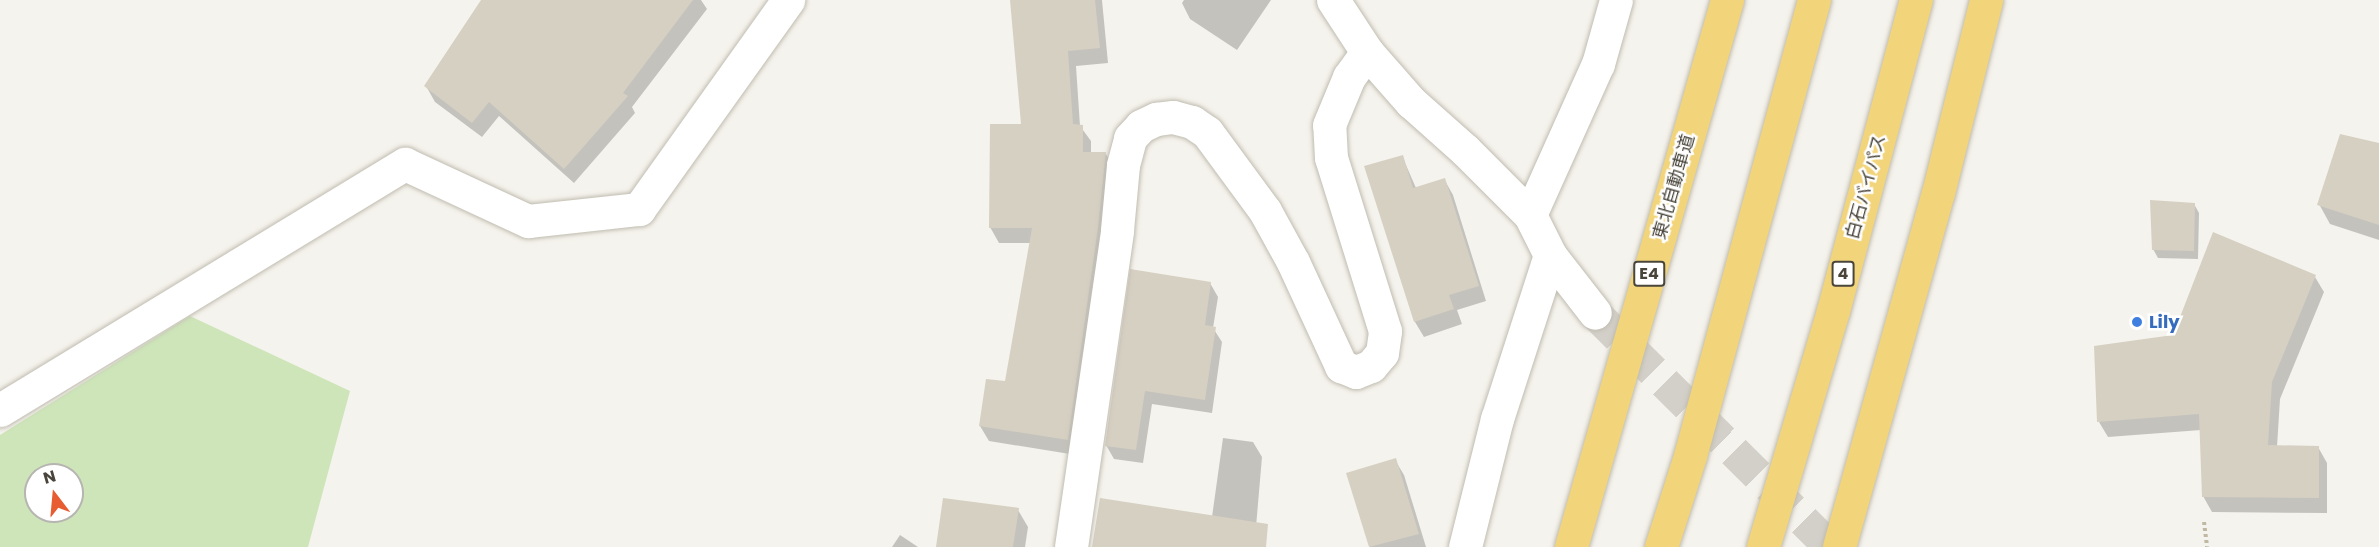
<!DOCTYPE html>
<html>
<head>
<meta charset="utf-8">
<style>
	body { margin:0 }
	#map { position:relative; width:2379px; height:547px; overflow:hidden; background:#f5f3ed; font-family:Poppins,"Noto Sans JP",sans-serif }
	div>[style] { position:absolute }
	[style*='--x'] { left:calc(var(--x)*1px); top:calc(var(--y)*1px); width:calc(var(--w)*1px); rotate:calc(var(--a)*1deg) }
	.green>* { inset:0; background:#cee5ba }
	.shadow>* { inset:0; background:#0003 }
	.building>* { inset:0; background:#d6d0c3 }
	.minor-tunnel>* { height:33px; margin-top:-16.5px; transform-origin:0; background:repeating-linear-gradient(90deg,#d3d0c9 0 33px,transparent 0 49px) }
	.path>* { height:4px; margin-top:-2px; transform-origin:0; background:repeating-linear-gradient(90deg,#c0b8a2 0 3px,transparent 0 6px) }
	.roads { filter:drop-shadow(0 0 2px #c0bcb0) drop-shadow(0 0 2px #c0bcb0) }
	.minor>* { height:33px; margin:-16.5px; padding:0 16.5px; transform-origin:16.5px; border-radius:16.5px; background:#fff }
	.highway>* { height:33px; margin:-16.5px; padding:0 16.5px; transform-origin:16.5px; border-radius:16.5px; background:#f2d47b }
	.dots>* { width:16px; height:16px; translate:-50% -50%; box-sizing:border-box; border:3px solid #fff; border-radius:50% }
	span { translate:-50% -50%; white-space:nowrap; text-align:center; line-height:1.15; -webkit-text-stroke:5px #fff; paint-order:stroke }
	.shield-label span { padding:2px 4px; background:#fff; border:2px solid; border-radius:4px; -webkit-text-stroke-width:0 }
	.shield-label { font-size:16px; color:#49453b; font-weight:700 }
	.street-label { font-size:18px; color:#49453b }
	.shop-label { font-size:18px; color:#366cbe; font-weight:700 }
	.left { translate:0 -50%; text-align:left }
	.north { position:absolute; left:24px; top:463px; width:60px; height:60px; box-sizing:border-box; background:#fff; border:2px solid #b6b5b1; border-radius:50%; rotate:344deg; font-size:16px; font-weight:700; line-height:24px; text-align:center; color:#49453b }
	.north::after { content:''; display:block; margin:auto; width:21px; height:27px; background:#e75d31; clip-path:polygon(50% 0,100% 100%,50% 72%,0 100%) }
</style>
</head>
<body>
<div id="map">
	<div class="green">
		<div style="clip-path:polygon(evenodd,190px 316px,350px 391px,308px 547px,0 547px,0 435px,190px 316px,36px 475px,72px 475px,72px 511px,36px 511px,36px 475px)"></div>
	</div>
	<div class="shadow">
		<div style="clip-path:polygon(482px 0,701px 0,707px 9px,632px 107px,635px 113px,574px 183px,499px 116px,482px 137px,435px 102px,426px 86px)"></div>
		<div style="clip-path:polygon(1012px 0,1102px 0,1108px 63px,1076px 66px,1080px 126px,1091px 141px,1091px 153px,1106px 154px,1114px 169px,1076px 455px,989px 441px,980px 426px,1006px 383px,1031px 243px,999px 243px,990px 227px,1023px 126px)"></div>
		<div style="clip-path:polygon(1184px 0,1271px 0,1237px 50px,1190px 19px,1182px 3px)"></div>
		<div style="clip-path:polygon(2379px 145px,2379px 240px,2330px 224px,2319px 204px)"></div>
		<div style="clip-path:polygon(1402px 156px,1416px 188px,1444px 179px,1453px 195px,1486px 301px,1457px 310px,1462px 324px,1424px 337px,1415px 322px)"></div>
		<div style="clip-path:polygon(2194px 204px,2199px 213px,2198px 259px,2158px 258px,2153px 249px)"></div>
		<div style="clip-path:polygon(2315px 277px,2324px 292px,2280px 399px,2277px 447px,2318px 447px,2327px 463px,2327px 513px,2212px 512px,2203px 496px,2201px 430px,2108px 437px,2099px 422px,2174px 337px)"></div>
		<div style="clip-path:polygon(1210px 283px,1218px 297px,1213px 328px,1222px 342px,1212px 413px,1152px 404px,1143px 463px,1114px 459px,1106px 445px)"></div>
		<div style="clip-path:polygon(1223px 438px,1253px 442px,1262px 457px,1256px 527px,1266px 547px,1094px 547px,1212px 517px)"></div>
		<div style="clip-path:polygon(1395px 460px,1404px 475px,1426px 547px,1370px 547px,1348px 474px)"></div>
		<div style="clip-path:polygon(1018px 510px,1028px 527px,1025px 547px,938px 547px)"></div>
		<div style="clip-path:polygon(900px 535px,918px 547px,892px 547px)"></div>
	</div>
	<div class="building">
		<div style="clip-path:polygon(481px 0,693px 0,623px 93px,628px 96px,564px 169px,489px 102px,472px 123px,424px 86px)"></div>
		<div style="clip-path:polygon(1010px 0,1095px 0,1100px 48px,1068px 51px,1073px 124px,1083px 125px,1083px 152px,1106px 152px,1098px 228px,1068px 440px,979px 426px,986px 379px,1005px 381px,1032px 228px,989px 228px,990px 124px,1021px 124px)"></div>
		<div style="clip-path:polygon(2340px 134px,2379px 143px,2379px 225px,2317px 205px)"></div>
		<div style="clip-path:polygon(1403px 155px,1413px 188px,1445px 178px,1479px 286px,1449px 295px,1454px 309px,1414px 322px,1364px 166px)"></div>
		<div style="clip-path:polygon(2150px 200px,2195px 203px,2194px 251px,2152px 250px)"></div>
		<div style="clip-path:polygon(2213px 232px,2316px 275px,2272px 382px,2268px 445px,2319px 446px,2319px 498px,2202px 497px,2199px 414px,2097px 422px,2094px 346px,2173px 335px)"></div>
		<div style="clip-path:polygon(1130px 269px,1211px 282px,1205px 325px,1216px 327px,1205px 400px,1145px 391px,1136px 450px,1105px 446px)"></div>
		<div style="clip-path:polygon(1396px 458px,1419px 534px,1369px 547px,1346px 473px)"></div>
		<div style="clip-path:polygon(943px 498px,1019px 508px,1013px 547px,936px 547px)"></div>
		<div style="clip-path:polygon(1100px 498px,1268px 524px,1266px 547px,1092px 547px)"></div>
	</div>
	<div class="minor-tunnel">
		<div style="--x:1595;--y:313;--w:332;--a:44.8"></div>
	</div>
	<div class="path">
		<div style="--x:2204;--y:522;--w:25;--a:83"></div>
	</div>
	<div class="roads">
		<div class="minor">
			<div style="--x:1333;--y:0;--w:62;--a:56.8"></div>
			<div style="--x:1367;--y:52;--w:67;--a:48.7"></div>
			<div style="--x:1411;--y:102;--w:72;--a:41.6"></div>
			<div style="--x:1465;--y:150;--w:92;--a:45"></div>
			<div style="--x:1530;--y:215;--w:45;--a:63.4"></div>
			<div style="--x:1550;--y:255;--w:73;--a:52.2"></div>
			<div style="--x:1530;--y:215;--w:166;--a:-65.8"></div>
			<div style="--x:1598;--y:64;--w:66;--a:-74.3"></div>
			<div style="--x:0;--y:410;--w:474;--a:-31.3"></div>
			<div style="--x:405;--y:164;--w:136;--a:24.9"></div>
			<div style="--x:528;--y:221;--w:112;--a:-6.2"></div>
			<div style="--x:639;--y:209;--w:257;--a:-54.5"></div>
			<div style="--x:1071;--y:547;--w:320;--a:-81.7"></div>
			<div style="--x:1117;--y:230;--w:65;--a:-84.7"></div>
			<div style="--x:1123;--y:165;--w:28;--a:-75"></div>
			<div style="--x:1130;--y:138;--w:16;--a:-47"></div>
			<div style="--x:1141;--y:126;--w:17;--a:-25"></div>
			<div style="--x:1156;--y:119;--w:17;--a:-7"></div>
			<div style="--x:1173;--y:117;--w:20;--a:15"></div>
			<div style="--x:1192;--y:122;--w:18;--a:34"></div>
			<div style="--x:1207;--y:132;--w:98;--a:53.7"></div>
			<div style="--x:1265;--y:211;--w:58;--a:61.2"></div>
			<div style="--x:1293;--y:262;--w:115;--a:65.2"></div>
			<div style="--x:1341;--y:366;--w:16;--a:22"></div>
			<div style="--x:1356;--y:372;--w:16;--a:-22"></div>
			<div style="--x:1371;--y:366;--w:17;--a:-50"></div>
			<div style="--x:1382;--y:353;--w:22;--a:-82"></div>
			<div style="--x:1385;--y:331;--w:181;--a:-107.3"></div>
			<div style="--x:1331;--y:158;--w:33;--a:-93"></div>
			<div style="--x:1329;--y:125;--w:52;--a:-67.4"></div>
			<div style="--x:1349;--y:77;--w:31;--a:-54"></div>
			<div style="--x:1465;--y:547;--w:132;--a:-76"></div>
			<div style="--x:1497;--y:419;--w:172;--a:-72.1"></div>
		</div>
		<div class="highway">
			<div style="--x:1571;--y:547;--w:569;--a:-74.08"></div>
			<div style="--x:1661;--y:547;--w:96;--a:-72.3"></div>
			<div style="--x:1690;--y:456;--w:473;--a:-74.8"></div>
			<div style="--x:1763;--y:547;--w:246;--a:-73.5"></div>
			<div style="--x:1833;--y:311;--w:322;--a:-75.1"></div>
			<div style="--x:1839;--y:547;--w:368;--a:-74.4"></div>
			<div style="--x:1938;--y:193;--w:199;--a:-76"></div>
		</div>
	</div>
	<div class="dots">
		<div style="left:2137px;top:322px;background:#3f7fe0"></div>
	</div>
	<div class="shield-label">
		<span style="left:1649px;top:274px">E4</span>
		<span style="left:1843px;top:274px">4</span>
	</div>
	<div class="street-label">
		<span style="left:1674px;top:187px;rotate:-74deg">東北自動車道</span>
		<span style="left:1866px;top:187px;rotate:-75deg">白石バイパス</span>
	</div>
	<div class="shop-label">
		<span class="left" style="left:2149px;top:322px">Lily</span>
	</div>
	<div class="north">N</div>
</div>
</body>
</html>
